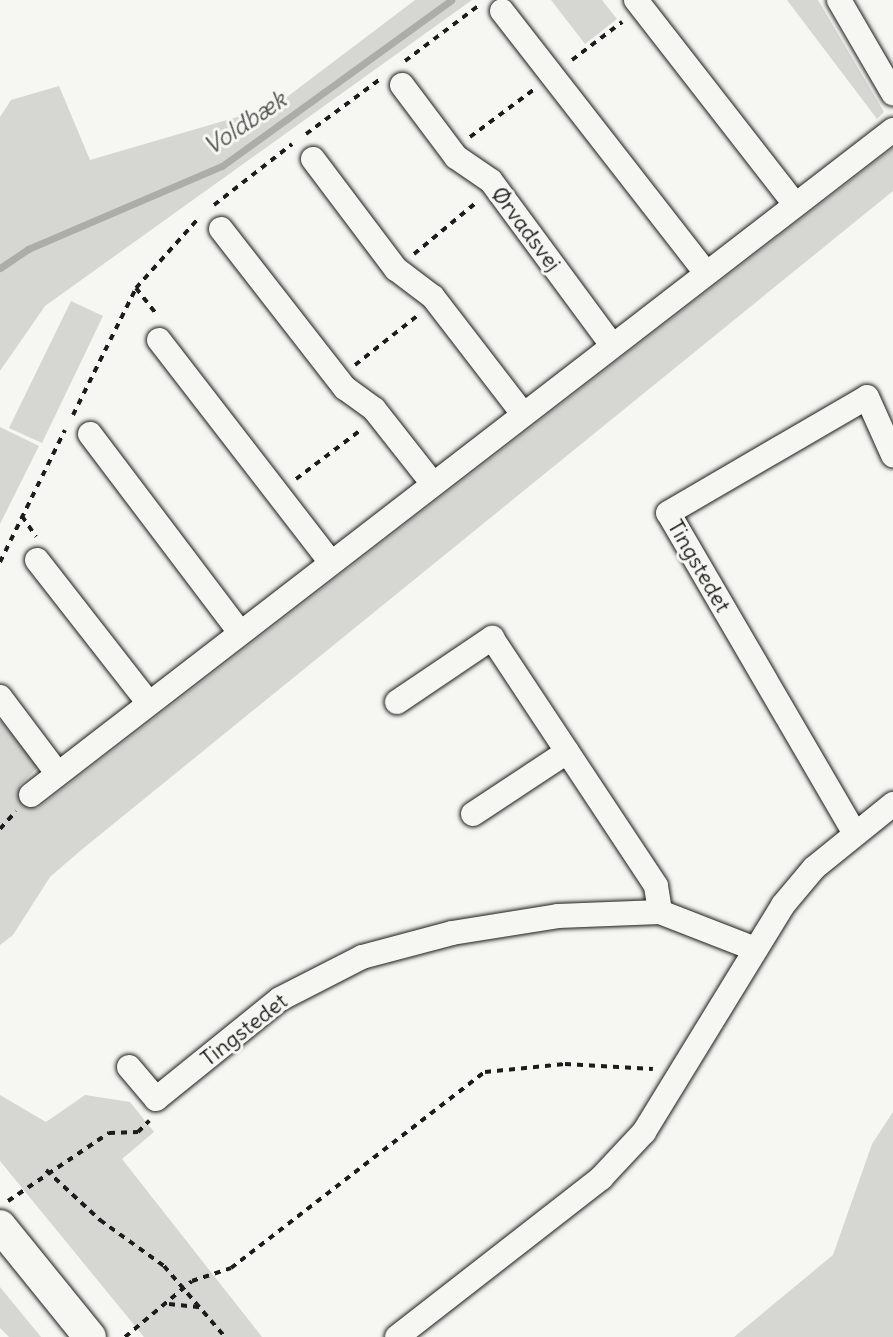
<!DOCTYPE html>
<html>
<head>
<meta charset="utf-8">
<style>
	body { margin:0 }
	#map { position:relative; width:893px; height:1337px; overflow:hidden; background:#f6f6f2; font-family:Delius,sans-serif }
	div>[style] { position:absolute }
	[style*='--x'] { left:calc(var(--x)*1px); top:calc(var(--y)*1px); width:calc(var(--w)*1px); rotate:calc(var(--a)*1deg) }
	.green>* { inset:0; background:#d6d6d2 }
	.stream>* { height:7px; margin:-3.5px; padding:0 3.5px; transform-origin:3.5px; border-radius:3.5px; background:#acaca9 }
	.path>* { height:4px; margin-top:-2px; transform-origin:0; background:repeating-linear-gradient(90deg,#1c1c1c 0 6px,transparent 0 12px) }
	.roads { filter:drop-shadow(0 0 2px #1c1c1c) drop-shadow(0 0 2px #1c1c1c) }
	.minor>* { height:24px; margin:-12px; padding:0 12px; transform-origin:12px; border-radius:12px; background:#f6f6f2 }
	.secondary>* { height:32px; margin:-16px; padding:0 16px; transform-origin:16px; border-radius:16px; background:#f6f6f2 }
	span { translate:-50% -50%; white-space:nowrap; text-align:center; line-height:1.15; -webkit-text-stroke:6px #f6f6f2; paint-order:stroke }
	.street-label { font-size:22px; color:#1c1c1c }
	.water-label { font-size:24px; color:#565654; font-style:italic }
</style>
</head>
<body>
<div id="map">
	<div class="green">
		<div style="clip-path:polygon(415px 0,472px 0,45px 306px,0 371px,0 117px,11px 100px,59px 86px,90px 160px,275px 106px)"></div>
		<div style="clip-path:polygon(551px 0,602px 0,617px 19px,585px 44px)"></div>
		<div style="clip-path:polygon(787px 0,818px 0,884px 112px,877px 119px)"></div>
		<div style="clip-path:polygon(893px 148px,893px 191px,80px 851px,50px 877px,13px 935px,0 945px,0 720px,38px 767px,19px 786px,37px 809px)"></div>
		<div style="clip-path:polygon(71px 301px,103px 316px,42px 443px,9px 428px)"></div>
		<div style="clip-path:polygon(0 427px,39px 446px,0 524px)"></div>
		<div style="clip-path:polygon(0 1095px,46px 1122px,85px 1095px,130px 1102px,154px 1132px,122px 1159px,262px 1337px,144px 1337px,0 1161px)"></div>
		<div style="clip-path:polygon(893px 1112px,893px 1337px,734px 1337px,833px 1255px,872px 1144px)"></div>
		<div style="clip-path:polygon(0 1287px,41px 1337px,9px 1337px,0 1328px)"></div>
	</div>
	<div class="stream">
		<div style="--x:0;--y:268;--w:34;--a:-34"></div>
		<div style="--x:28;--y:249;--w:211;--a:-23.2"></div>
		<div style="--x:222;--y:166;--w:283;--a:-35.9"></div>
	</div>
	<div class="path">
		<div style="--x:572;--y:60;--w:63;--a:-37.2"></div>
		<div style="--x:405;--y:61;--w:91;--a:-37"></div>
		<div style="--x:306;--y:134;--w:91;--a:-36.5"></div>
		<div style="--x:470;--y:137;--w:79;--a:-36.7"></div>
		<div style="--x:214;--y:205;--w:99;--a:-38"></div>
		<div style="--x:414;--y:254;--w:83;--a:-39.6"></div>
		<div style="--x:136;--y:288;--w:34;--a:52"></div>
		<div style="--x:355;--y:365;--w:79;--a:-38.3"></div>
		<div style="--x:73;--y:415;--w:142;--a:-63.6"></div>
		<div style="--x:136;--y:288;--w:93;--a:-48.1"></div>
		<div style="--x:296;--y:479;--w:83;--a:-37.1"></div>
		<div style="--x:22;--y:516;--w:25;--a:56"></div>
		<div style="--x:0;--y:562;--w:147;--a:-63.8"></div>
		<div style="--x:0;--y:829;--w:24;--a:-48"></div>
		<div style="--x:46;--y:1170;--w:74;--a:42.8"></div>
		<div style="--x:100;--y:1220;--w:79;--a:35.7"></div>
		<div style="--x:164;--y:1266;--w:94;--a:49.3"></div>
		<div style="--x:8;--y:1201;--w:122;--a:-34"></div>
		<div style="--x:109;--y:1133;--w:29;--a:-2"></div>
		<div style="--x:138;--y:1132;--w:16;--a:-45"></div>
		<div style="--x:169;--y:1304;--w:31;--a:6"></div>
		<div style="--x:125;--y:1337;--w:87;--a:-39.9"></div>
		<div style="--x:192;--y:1281;--w:41;--a:-18.4"></div>
		<div style="--x:231;--y:1268;--w:321;--a:-37.7"></div>
		<div style="--x:485;--y:1072;--w:80;--a:-5.7"></div>
		<div style="--x:565;--y:1064;--w:88;--a:3.3"></div>
	</div>
	<div class="roads">
		<div class="minor">
			<div style="--x:636;--y:0;--w:259;--a:52.1"></div>
			<div style="--x:839;--y:0;--w:108;--a:59.9"></div>
			<div style="--x:502;--y:11;--w:332;--a:52.1"></div>
			<div style="--x:402;--y:85;--w:90;--a:53.1"></div>
			<div style="--x:456;--y:157;--w:42;--a:34.4"></div>
			<div style="--x:491;--y:181;--w:204;--a:53.6"></div>
			<div style="--x:313;--y:159;--w:138;--a:53"></div>
			<div style="--x:396;--y:269;--w:46;--a:37.1"></div>
			<div style="--x:433;--y:297;--w:148;--a:52.4"></div>
			<div style="--x:221;--y:229;--w:202;--a:52.1"></div>
			<div style="--x:345;--y:388;--w:36;--a:36"></div>
			<div style="--x:374;--y:409;--w:95;--a:51.8"></div>
			<div style="--x:159;--y:340;--w:279;--a:52.3"></div>
			<div style="--x:90;--y:434;--w:247;--a:52.9"></div>
			<div style="--x:37;--y:560;--w:179;--a:52"></div>
			<div style="--x:0;--y:697;--w:96;--a:53"></div>
			<div style="--x:397;--y:702;--w:115;--a:-34"></div>
			<div style="--x:492;--y:638;--w:297;--a:56.5"></div>
			<div style="--x:656;--y:886;--w:26;--a:81"></div>
			<div style="--x:31;--y:795;--w:1089;--a:-37.65"></div>
			<div style="--x:473;--y:814;--w:113;--a:-33.4"></div>
			<div style="--x:854;--y:832;--w:369;--a:-120.2"></div>
			<div style="--x:668;--y:513;--w:230;--a:-30.2"></div>
			<div style="--x:867;--y:397;--w:64;--a:65.9"></div>
			<div style="--x:129;--y:1067;--w:42;--a:49.8"></div>
			<div style="--x:156;--y:1099;--w:159;--a:-38.9"></div>
			<div style="--x:280;--y:999;--w:92;--a:-27.1"></div>
			<div style="--x:362;--y:957;--w:93;--a:-14.9"></div>
			<div style="--x:452;--y:933;--w:107;--a:-9.1"></div>
			<div style="--x:558;--y:916;--w:102;--a:-2.2"></div>
			<div style="--x:660;--y:912;--w:102;--a:21.3"></div>
			<div style="--x:397;--y:1337;--w:259;--a:-37.9"></div>
			<div style="--x:601;--y:1178;--w:63;--a:-46.9"></div>
			<div style="--x:644;--y:1132;--w:266;--a:-58.5"></div>
			<div style="--x:783;--y:905;--w:48;--a:-50"></div>
			<div style="--x:814;--y:868;--w:102;--a:-39"></div>
		</div>
		<div class="secondary">
			<div style="--x:0;--y:1226;--w:143;--a:51"></div>
		</div>
	</div>
	<div class="street-label">
		<span style="left:526px;top:229px;rotate:53deg">Ørvadsvej</span>
		<span style="left:699px;top:566px;rotate:60deg">Tingstedet</span>
		<span style="left:244px;top:1030px;rotate:-38deg">Tingstedet</span>
	</div>
	<div class="water-label">
		<span style="left:245px;top:123px;rotate:-34deg">Voldbæk</span>
	</div>
</div>
</body>
</html>
